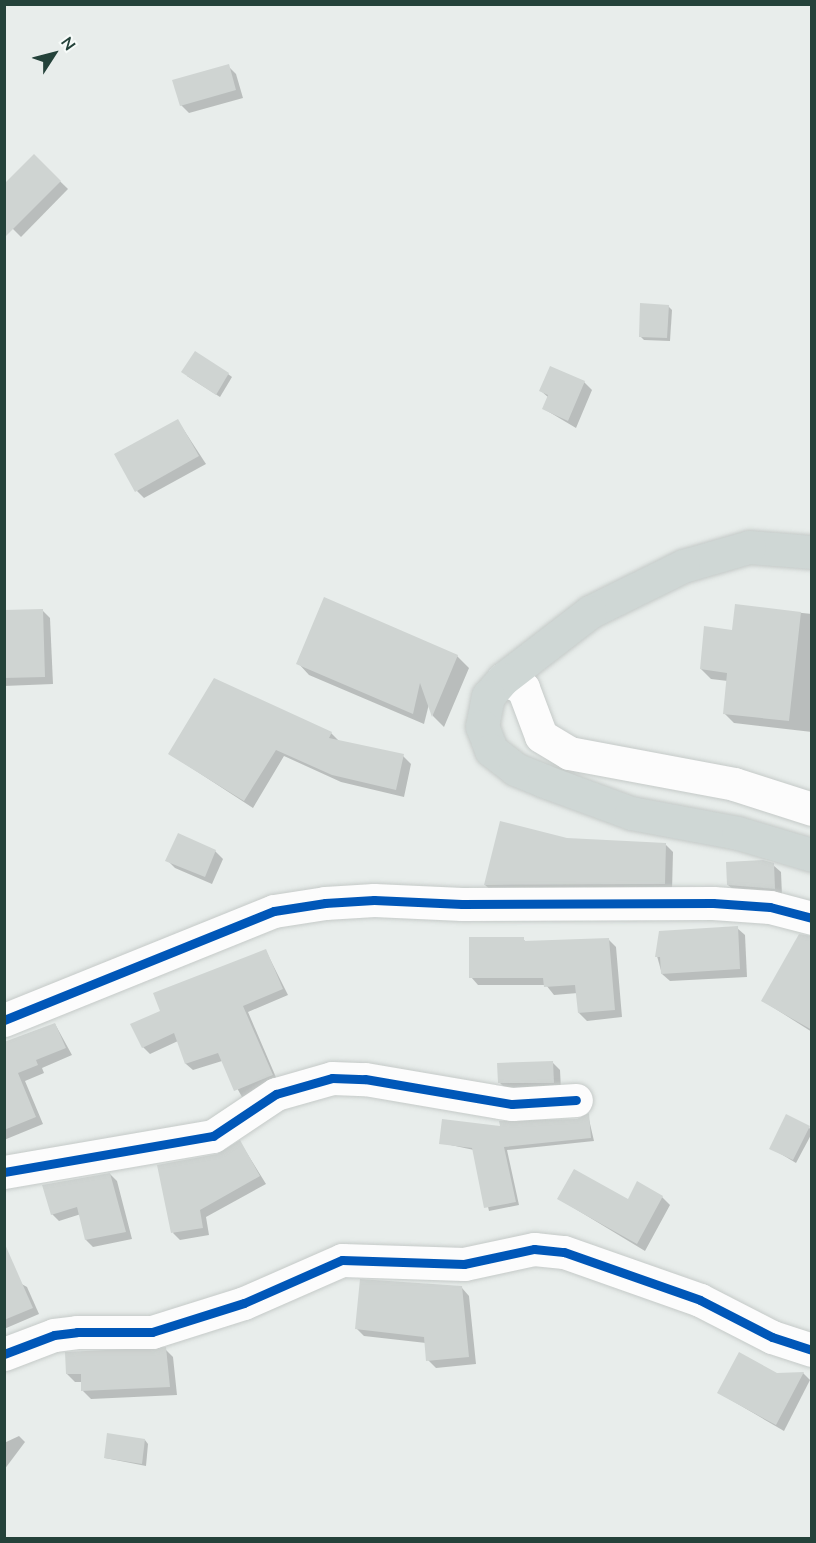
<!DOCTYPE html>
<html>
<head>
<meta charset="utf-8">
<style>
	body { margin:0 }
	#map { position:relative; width:816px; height:1543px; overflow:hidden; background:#e8edeb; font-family:Mulish,sans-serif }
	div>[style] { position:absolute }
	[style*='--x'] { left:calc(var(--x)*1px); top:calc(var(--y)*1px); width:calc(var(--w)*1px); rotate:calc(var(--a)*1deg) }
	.shadow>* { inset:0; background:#0003 }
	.building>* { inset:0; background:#cfd4d2 }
	.roads { filter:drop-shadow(0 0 2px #c5cac8) drop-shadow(0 0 2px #c5cac8) }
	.minor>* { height:33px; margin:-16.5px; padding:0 16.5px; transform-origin:16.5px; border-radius:16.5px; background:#fcfcfc }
	.primary>* { height:33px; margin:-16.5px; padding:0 16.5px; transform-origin:16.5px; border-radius:16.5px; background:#cfd7d5 }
	.cycleway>* { height:9px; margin:-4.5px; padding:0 4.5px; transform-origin:4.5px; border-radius:4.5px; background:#0057b8 }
	span { translate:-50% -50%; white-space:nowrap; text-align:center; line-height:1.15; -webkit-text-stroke:4.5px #f7fbf9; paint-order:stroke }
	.frame { position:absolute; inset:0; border:6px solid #24423a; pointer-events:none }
	.north { position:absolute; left:24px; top:24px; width:60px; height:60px; -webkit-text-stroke:4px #f7fbf9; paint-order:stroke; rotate:54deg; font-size:16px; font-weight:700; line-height:24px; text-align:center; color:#24423a }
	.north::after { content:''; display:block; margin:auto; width:21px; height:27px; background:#24423a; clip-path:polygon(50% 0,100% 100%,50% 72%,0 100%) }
</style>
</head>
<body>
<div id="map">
	<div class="shadow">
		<div style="clip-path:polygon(228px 66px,236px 74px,243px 98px,189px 113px,181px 105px)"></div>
		<div style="clip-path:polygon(34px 156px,68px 189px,21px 237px,4px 220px)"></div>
		<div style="clip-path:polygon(668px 306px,672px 310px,670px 341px,644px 340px,640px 336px)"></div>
		<div style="clip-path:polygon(228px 374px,232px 377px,220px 397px,187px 376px)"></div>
		<div style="clip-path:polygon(584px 382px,592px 390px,576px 428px,544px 409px,549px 398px,541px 391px)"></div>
		<div style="clip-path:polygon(178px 421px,206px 464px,144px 498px,137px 491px)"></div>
		<div style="clip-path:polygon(736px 606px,812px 614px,812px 732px,734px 723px,724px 713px,728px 681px,711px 679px,701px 669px,733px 631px)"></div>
		<div style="clip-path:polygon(42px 610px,50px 618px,53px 684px,4px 686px,4px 611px)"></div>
		<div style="clip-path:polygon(457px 656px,469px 668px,444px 727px,433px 716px,429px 704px,424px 724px,309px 675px,298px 663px)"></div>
		<div style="clip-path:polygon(331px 733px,339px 741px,403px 756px,411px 764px,404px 797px,341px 782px,284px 756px,253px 808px,170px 754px)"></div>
		<div style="clip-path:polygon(567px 839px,665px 844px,673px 852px,672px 891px,493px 892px,485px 885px)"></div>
		<div style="clip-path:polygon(215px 851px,223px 859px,212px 884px,175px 868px,167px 860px)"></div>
		<div style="clip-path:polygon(773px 865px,781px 872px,782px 896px,736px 892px,728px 885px)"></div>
		<div style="clip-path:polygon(737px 928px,745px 935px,747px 977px,670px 981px,662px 974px,657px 956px)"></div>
		<div style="clip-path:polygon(523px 939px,527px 943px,608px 939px,616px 947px,622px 1017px,587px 1021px,579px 1013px,578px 993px,554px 995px,546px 985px,478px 985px,471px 977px)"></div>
		<div style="clip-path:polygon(812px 950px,812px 1032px,763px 1001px)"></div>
		<div style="clip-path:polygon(266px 951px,288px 995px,248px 1012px,278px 1082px,242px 1097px,222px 1061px,193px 1070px,186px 1064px,178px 1041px,150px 1054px,143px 1047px)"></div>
		<div style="clip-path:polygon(55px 1024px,72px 1055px,42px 1068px,44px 1073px,25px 1081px,43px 1124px,4px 1140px,4px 1045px)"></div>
		<div style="clip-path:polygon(552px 1062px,560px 1070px,561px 1090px,507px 1090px,499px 1082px)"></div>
		<div style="clip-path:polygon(588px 1115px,594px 1141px,507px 1150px,519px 1205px,489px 1211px,474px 1150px,441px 1143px,501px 1127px,578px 1120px)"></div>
		<div style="clip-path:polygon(809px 1127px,812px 1133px,796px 1163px,771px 1148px)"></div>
		<div style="clip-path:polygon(240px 1142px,266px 1184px,206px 1217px,209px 1235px,180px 1240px,173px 1233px,217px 1156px)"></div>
		<div style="clip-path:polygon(110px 1174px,117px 1181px,132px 1239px,93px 1247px,86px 1240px,81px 1214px,59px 1221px,52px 1214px)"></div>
		<div style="clip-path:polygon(662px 1197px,670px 1205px,645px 1251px,559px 1199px,628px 1201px)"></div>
		<div style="clip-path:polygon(4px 1274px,27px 1287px,39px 1314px,4px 1329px)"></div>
		<div style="clip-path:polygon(462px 1288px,469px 1296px,476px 1364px,436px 1368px,428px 1360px,426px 1343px,364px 1336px,357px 1329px)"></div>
		<div style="clip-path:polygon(165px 1349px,173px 1357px,177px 1395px,91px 1399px,83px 1391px,82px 1382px,75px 1382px,67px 1374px)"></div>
		<div style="clip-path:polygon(803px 1373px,810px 1380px,784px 1431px,719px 1393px)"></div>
		<div style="clip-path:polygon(19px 1436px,25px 1442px,4px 1470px,4px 1443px)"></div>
		<div style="clip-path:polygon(145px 1440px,148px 1444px,146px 1466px,105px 1458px)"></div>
	</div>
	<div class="building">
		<div style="clip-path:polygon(229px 64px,236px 90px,180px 106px,172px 80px)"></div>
		<div style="clip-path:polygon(34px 154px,61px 181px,4px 238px,4px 184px)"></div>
		<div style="clip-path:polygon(640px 303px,669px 305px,667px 338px,639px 337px)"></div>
		<div style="clip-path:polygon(195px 351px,229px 373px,216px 395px,181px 372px)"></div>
		<div style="clip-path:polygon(550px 366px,585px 381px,568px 421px,542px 409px,548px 395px,539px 391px)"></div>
		<div style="clip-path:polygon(178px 419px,199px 456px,135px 492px,114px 454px)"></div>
		<div style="clip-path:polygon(324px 597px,458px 655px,432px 717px,420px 683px,413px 714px,296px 664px)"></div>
		<div style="clip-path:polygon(735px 604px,801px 612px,789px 721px,723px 714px,727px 673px,700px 669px,704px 626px,732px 630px)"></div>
		<div style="clip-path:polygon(43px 609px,45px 677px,4px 678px,4px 610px)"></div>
		<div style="clip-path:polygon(214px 678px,332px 732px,329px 738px,404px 754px,396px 790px,332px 775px,276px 750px,244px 801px,168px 754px)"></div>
		<div style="clip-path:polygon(500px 821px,567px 838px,666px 843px,665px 884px,484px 885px)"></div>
		<div style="clip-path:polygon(178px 833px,216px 850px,205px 877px,165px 861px)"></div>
		<div style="clip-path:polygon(763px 860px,774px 863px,775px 889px,727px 885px,726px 862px)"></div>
		<div style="clip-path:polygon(738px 926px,740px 969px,661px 974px,660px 957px,655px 957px,659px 931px)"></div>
		<div style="clip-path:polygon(799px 934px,812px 936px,812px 1030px,761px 1001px)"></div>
		<div style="clip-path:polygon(469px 937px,524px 937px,524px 941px,609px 938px,615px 1010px,578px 1013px,575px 985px,544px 987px,543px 978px,469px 978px)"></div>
		<div style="clip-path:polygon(266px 949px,283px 989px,243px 1006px,273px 1075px,234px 1091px,218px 1053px,185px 1064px,174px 1033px,142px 1048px,130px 1024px,160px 1011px,153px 993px)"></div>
		<div style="clip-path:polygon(55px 1023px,66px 1048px,36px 1060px,38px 1065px,18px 1073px,36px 1117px,4px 1130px,4px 1042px)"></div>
		<div style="clip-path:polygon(553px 1061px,554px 1083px,498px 1083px,497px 1063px)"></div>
		<div style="clip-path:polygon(589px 1113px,591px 1138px,504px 1147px,516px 1202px,484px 1208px,472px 1148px,439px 1144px,442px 1119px,500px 1126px,499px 1121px,577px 1119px)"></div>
		<div style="clip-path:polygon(786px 1114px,810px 1126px,793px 1160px,769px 1149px)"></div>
		<div style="clip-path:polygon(240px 1140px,260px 1176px,200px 1210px,203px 1228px,171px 1233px,157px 1165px,217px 1154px)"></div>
		<div style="clip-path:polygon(574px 1169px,628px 1199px,637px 1181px,663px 1196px,637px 1244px,557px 1199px)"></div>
		<div style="clip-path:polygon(110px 1173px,126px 1232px,85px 1240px,77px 1207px,51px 1215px,42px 1185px)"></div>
		<div style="clip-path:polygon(4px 1242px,33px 1308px,4px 1320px)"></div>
		<div style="clip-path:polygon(360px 1279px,462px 1286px,469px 1357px,426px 1361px,424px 1337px,355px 1329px)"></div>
		<div style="clip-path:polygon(166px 1347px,170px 1387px,81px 1391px,81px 1374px,66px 1374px,65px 1352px)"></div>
		<div style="clip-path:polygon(739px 1352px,777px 1373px,804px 1372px,776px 1425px,717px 1393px)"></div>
		<div style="clip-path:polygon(107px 1433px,145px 1439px,142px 1464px,104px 1458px)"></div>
	</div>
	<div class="roads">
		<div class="minor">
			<div style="--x:503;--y:679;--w:22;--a:24"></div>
			<div style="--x:523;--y:688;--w:51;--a:69.4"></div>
			<div style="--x:541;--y:736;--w:33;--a:31"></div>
			<div style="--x:569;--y:753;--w:168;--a:10.6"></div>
			<div style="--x:734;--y:784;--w:82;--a:17.8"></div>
			<div style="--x:4;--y:1020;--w:291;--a:-22"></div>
			<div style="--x:274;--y:911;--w:52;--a:-8.9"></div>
			<div style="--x:325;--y:903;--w:49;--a:-3.5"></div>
			<div style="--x:374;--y:900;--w:88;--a:2.6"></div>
			<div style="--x:462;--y:904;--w:251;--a:-0.2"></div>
			<div style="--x:713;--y:903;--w:57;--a:4"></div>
			<div style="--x:770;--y:907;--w:43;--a:14.7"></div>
			<div style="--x:4;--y:1172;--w:212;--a:-9.8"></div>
			<div style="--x:213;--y:1136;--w:76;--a:-33.7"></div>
			<div style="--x:276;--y:1094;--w:58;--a:-15.9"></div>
			<div style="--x:332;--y:1078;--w:33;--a:2"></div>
			<div style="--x:365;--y:1079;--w:149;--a:9.7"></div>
			<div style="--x:512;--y:1104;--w:64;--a:-3.6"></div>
			<div style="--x:4;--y:1354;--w:53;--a:-20.8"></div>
			<div style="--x:54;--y:1335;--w:23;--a:-7"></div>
			<div style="--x:77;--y:1332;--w:75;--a:0"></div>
			<div style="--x:152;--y:1332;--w:96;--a:-17.5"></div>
			<div style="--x:244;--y:1303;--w:107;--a:-23.7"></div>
			<div style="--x:342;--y:1260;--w:122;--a:1.9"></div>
			<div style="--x:464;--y:1264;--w:72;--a:-12.1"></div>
			<div style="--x:534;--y:1249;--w:30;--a:6"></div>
			<div style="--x:564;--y:1252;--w:144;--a:19.4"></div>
			<div style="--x:700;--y:1300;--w:81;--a:27.2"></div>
			<div style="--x:772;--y:1337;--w:42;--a:18"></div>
		</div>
		<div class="primary">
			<div style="--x:812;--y:552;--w:63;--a:-175.5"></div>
			<div style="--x:749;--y:547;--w:69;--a:163.9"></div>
			<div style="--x:683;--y:566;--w:104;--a:153.7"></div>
			<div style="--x:590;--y:612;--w:110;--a:142.4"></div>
			<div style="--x:503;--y:679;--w:23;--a:131"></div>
			<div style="--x:488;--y:696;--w:31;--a:101"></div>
			<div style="--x:482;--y:726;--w:26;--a:69"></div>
			<div style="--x:491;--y:750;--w:31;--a:38"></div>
			<div style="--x:515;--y:769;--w:31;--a:22"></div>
			<div style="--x:544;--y:781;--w:93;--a:20.2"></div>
			<div style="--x:631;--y:813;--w:109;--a:10.6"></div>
			<div style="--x:738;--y:833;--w:77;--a:16.6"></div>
		</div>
	</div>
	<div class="cycleway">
		<div style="--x:4;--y:1020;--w:291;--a:-22"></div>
		<div style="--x:274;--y:911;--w:52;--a:-8.9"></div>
		<div style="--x:325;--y:903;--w:49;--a:-3.5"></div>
		<div style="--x:374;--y:900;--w:88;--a:2.6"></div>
		<div style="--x:462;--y:904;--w:251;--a:-0.2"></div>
		<div style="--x:713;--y:903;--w:57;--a:4"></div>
		<div style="--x:770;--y:907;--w:43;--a:14.7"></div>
		<div style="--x:4;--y:1172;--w:212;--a:-9.8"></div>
		<div style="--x:213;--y:1136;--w:76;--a:-33.7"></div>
		<div style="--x:276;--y:1094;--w:58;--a:-15.9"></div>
		<div style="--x:332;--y:1078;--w:33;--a:2"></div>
		<div style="--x:365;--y:1079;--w:149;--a:9.7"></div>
		<div style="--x:512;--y:1104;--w:64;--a:-3.6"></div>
		<div style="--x:4;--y:1354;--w:53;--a:-20.8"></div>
		<div style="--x:54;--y:1335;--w:23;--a:-7"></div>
		<div style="--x:77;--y:1332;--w:75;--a:0"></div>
		<div style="--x:152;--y:1332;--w:96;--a:-17.5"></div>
		<div style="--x:244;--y:1303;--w:107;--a:-23.7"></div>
		<div style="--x:342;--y:1260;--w:122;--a:1.9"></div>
		<div style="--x:464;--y:1264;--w:72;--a:-12.1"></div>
		<div style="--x:534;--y:1249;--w:30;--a:6"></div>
		<div style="--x:564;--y:1252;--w:144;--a:19.4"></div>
		<div style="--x:700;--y:1300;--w:81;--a:27.2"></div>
		<div style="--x:772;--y:1337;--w:42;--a:18"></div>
	</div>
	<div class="frame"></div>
	<div class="north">N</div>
</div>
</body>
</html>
